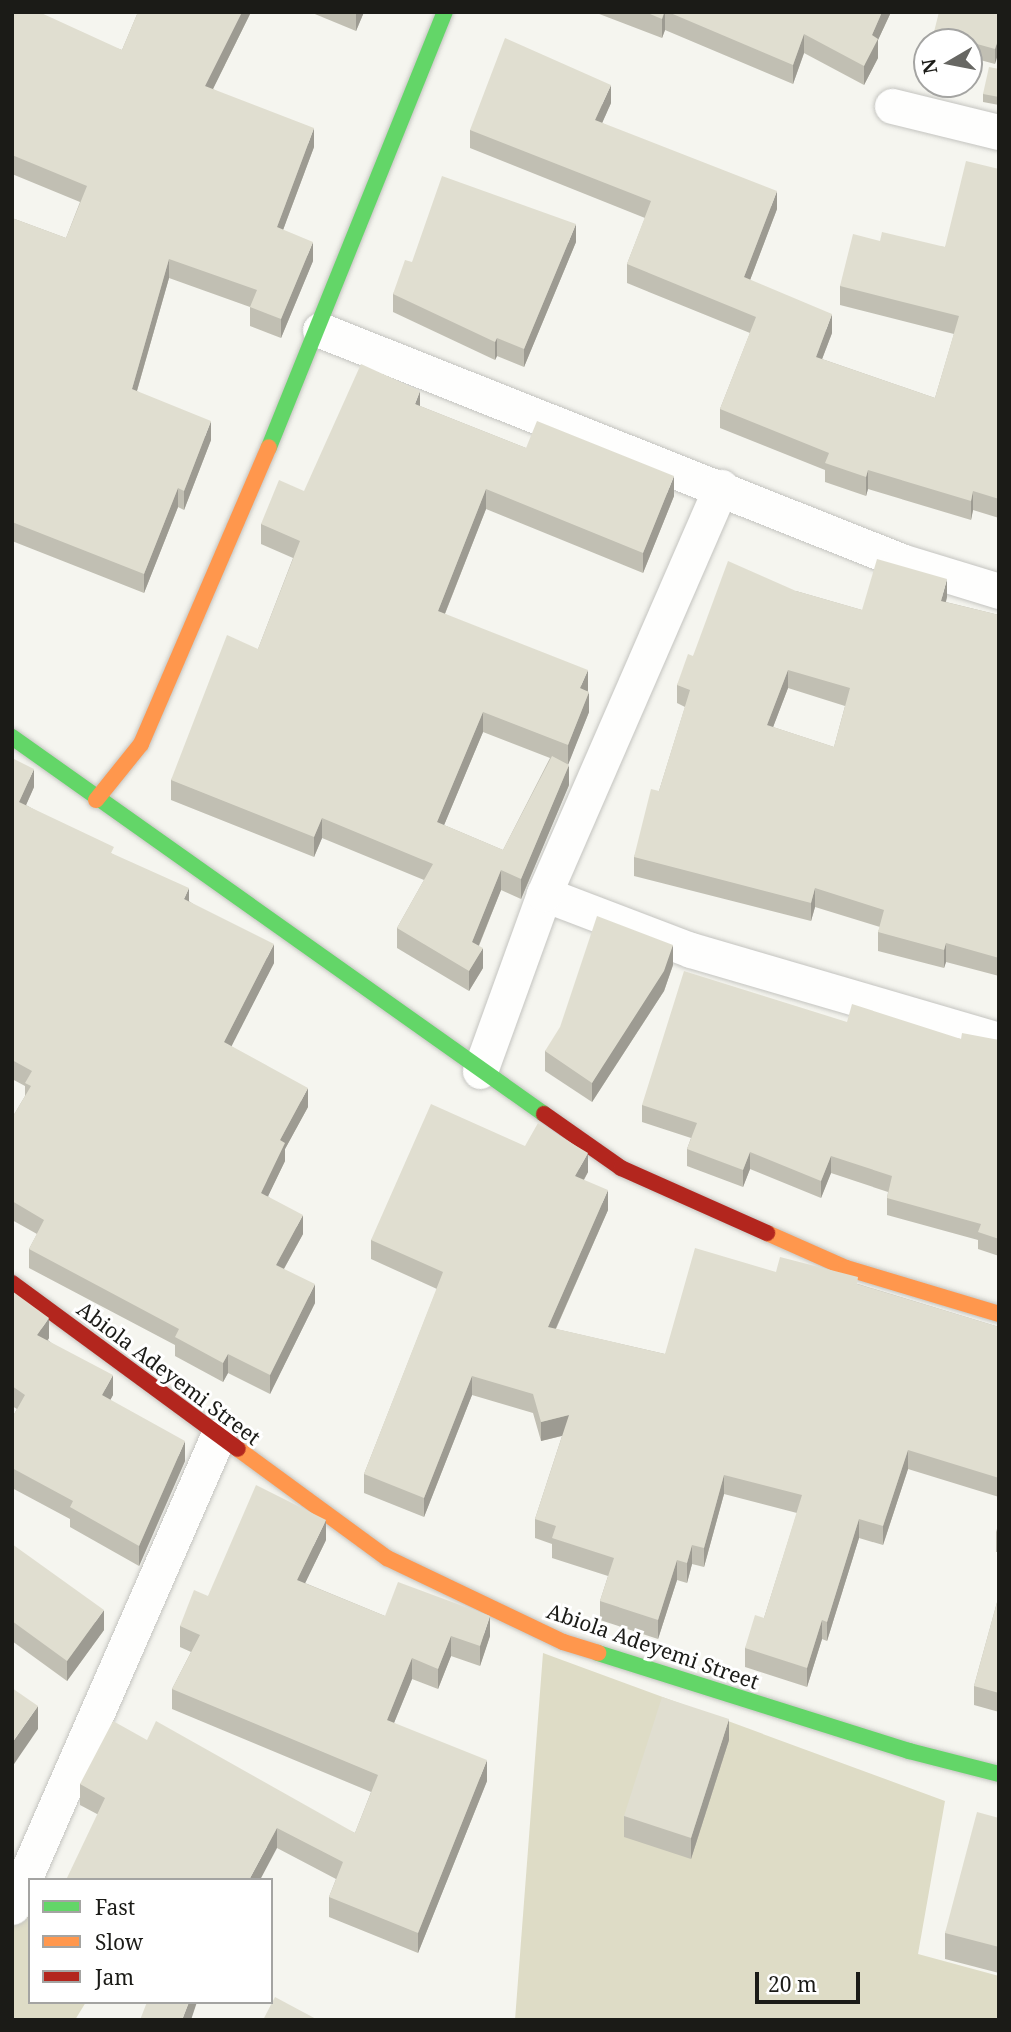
<!DOCTYPE html>
<html>
<head>
<meta charset="utf-8">
<style>
	body { margin:0 }
	#map { position:relative; width:1011px; height:2032px; overflow:hidden; background:#f5f5ef; font-family:"Noto Serif",serif }
	div>[style] { position:absolute }
	[style*='--x'] { left:calc(var(--x)*1px); top:calc(var(--y)*1px); width:calc(var(--w)*1px); rotate:calc(var(--a)*1deg) }
	.green>* { inset:0; background:#dedcc6 }
	.roads { filter:drop-shadow(0 0 2px #c4c4c0) drop-shadow(0 0 2px #c4c4c0) }
	.street>* { height:35px; margin:-17.5px; padding:0 17.5px; transform-origin:17.5px; border-radius:17.5px; background:#fefefd }
	.fast>* { height:16px; margin:-8px; padding:0 8px; transform-origin:8px; border-radius:8px; background:#63d668 }
	.slow>* { height:16px; margin:-8px; padding:0 8px; transform-origin:8px; border-radius:8px; background:#ff974d }
	.jam>* { height:16px; margin:-8px; padding:0 8px; transform-origin:8px; border-radius:8px; background:#b3261e }
	.wall>* { inset:0; background:#c1bfb3 }
	.shaded-wall>* { inset:0; background:#9d9b92 }
	.building>* { inset:0; background:#e0ded0 }
	span { translate:-50% -50%; white-space:nowrap; text-align:center; line-height:1.15; -webkit-text-stroke:6px #fff; paint-order:stroke }
	.street-label { font-size:21px; color:#1b1b17 }
	.frame { position:absolute; inset:0; border:14px solid #1b1b17; pointer-events:none }
	.legend { position:absolute; left:28px; top:1878px; width:245px; height:126px; box-sizing:border-box; background:#fff; border:2px solid #a4a4a2; margin:0; padding:9px 12px; list-style:none; font-size:21px; color:#1b1b17 }
	.legend li { display:flex; align-items:center; gap:14px; height:35px }
	.legend b { width:35px; border:2px solid #a4a4a2 }
	.north { position:absolute; left:913px; top:28px; width:70px; height:70px; box-sizing:border-box; background:#fff; border:2px solid #a4a4a2; border-radius:50%; rotate:260deg; font-size:19px; font-weight:700; line-height:28px; text-align:center; color:#1b1b17 }
	.north::after { content:''; display:block; margin:auto; width:24px; height:32px; background:#676763; clip-path:polygon(50% 0,100% 100%,50% 72%,0 100%) }
	.scale { position:absolute; left:755px; top:1972px; width:105px; height:32px; box-sizing:border-box; border:4px solid #1b1b17; border-top:0; padding-left:9px; font-size:21px; line-height:24px; white-space:nowrap; color:#1b1b17; -webkit-text-stroke:5px #fff; paint-order:stroke }
</style>
</head>
<body>
<div id="map">
	<div class="green">
		<div style="clip-path:polygon(543px 1653px,945px 1801px,918px 1954px,999px 1976px,999px 2020px,515px 2020px)"></div>
		<div style="clip-path:polygon(12px 1896px,30px 1905px,30px 2002px,86px 2002px,75px 2020px,12px 2020px)"></div>
	</div>
	<div class="roads">
		<div class="street">
			<div style="--x:892;--y:106;--w:110;--a:13.7"></div>
			<div style="--x:320;--y:330;--w:625;--a:21.68"></div>
			<div style="--x:901;--y:561;--w:102;--a:17"></div>
			<div style="--x:544;--y:894;--w:157;--a:20.9"></div>
			<div style="--x:691;--y:950;--w:321;--a:16.3"></div>
			<div style="--x:480;--y:1071;--w:188;--a:-70.1"></div>
			<div style="--x:544;--y:894;--w:444;--a:-66.5"></div>
			<div style="--x:12;--y:1907;--w:514;--a:-66.38"></div>
		</div>
		<div class="fast">
			<div style="--x:269;--y:447;--w:469;--a:-68"></div>
			<div style="--x:12;--y:737;--w:652;--a:35.32"></div>
			<div style="--x:598;--y:1653;--w:326;--a:17.5"></div>
			<div style="--x:909;--y:1751;--w:93;--a:14.3"></div>
		</div>
		<div class="slow">
			<div style="--x:96;--y:800;--w:72;--a:-51.2"></div>
			<div style="--x:141;--y:744;--w:323;--a:-66.7"></div>
			<div style="--x:767;--y:1233;--w:86;--a:23.9"></div>
			<div style="--x:846;--y:1268;--w:160;--a:16.7"></div>
			<div style="--x:238;--y:1449;--w:185;--a:36.2"></div>
			<div style="--x:387;--y:1558;--w:195;--a:25.5"></div>
			<div style="--x:563;--y:1642;--w:37;--a:17"></div>
		</div>
		<div class="jam">
			<div style="--x:544;--y:1114;--w:94;--a:35"></div>
			<div style="--x:621;--y:1168;--w:160;--a:24"></div>
			<div style="--x:12;--y:1283;--w:280;--a:36.3"></div>
		</div>
	</div>
	<div class="wall">
		<div style="clip-path:polygon(12px 12px,122px 50px,138px 12px,251px 12px,213px 89px,314px 147px,283px 230px,313px 261px,281px 338px,250px 326px,250px 307px,169px 278px,137px 391px,211px 440px,184px 510px,178px 507px,144px 593px,12px 541px,12px 218px,66px 238px,80px 202px,12px 174px)"></div>
		<div style="clip-path:polygon(310px 12px,364px 12px,356px 31px)"></div>
		<div style="clip-path:polygon(594px 12px,891px 12px,878px 40px,878px 58px,864px 85px,804px 53px,793px 84px,665px 30px,662px 38px)"></div>
		<div style="clip-path:polygon(999px 12px,995px 64px,969px 57px,969px 42px,934px 42px,934px 32px)"></div>
		<div style="clip-path:polygon(999px 69px,999px 105px,983px 102px,983px 94px)"></div>
		<div style="clip-path:polygon(611px 103px,602px 123px,777px 209px,750px 280px,832px 333px,822px 359px,935px 398px,954px 334px,840px 305px,840px 286px,880px 241px,945px 247px,999px 169px,999px 518px,973px 510px,971px 520px,868px 489px,866px 496px,825px 482px,825px 470px,720px 428px,720px 409px,750px 333px,627px 283px,627px 264px,645px 218px,470px 148px,470px 130px)"></div>
		<div style="clip-path:polygon(576px 242px,524px 367px,497px 356px,495px 360px,393px 312px,393px 294px,412px 262px)"></div>
		<div style="clip-path:polygon(evenodd,420px 406px,526px 448px,674px 496px,643px 573px,486px 509px,445px 614px,588px 690px,589px 712px,568px 764px,569px 785px,521px 899px,501px 890px,479px 946px,483px 968px,469px 991px,397px 948px,397px 928px,424px 880px,322px 838px,314px 857px,171px 800px,171px 780px,258px 649px,293px 558px,261px 544px,261px 524px,420px 406px,483px 732px,550px 758px,503px 850px,444px 825px,483px 732px)"></div>
		<div style="clip-path:polygon(evenodd,796px 591px,862px 610px,947px 597px,946px 602px,999px 615px,999px 976px,946px 962px,944px 968px,878px 951px,878px 932px,880px 927px,815px 907px,811px 921px,634px 876px,634px 857px,659px 791px,685px 707px,677px 703px,677px 685px,693px 656px,796px 591px,788px 688px,845px 706px,834px 747px,773px 727px,788px 688px)"></div>
		<div style="clip-path:polygon(12px 758px,34px 787px,26px 805px,114px 855px,189px 901px,274px 963px,231px 1046px,308px 1107px,285px 1149px,285px 1161px,268px 1196px,303px 1234px,284px 1269px,315px 1303px,270px 1394px,228px 1373px,223px 1382px,175px 1356px,175px 1345px,29px 1268px,29px 1249px,37px 1234px,12px 1220px,12px 1118px,25px 1096px,25px 1086px,12px 1079px)"></div>
		<div style="clip-path:polygon(673px 965px,664px 991px,592px 1102px,545px 1071px,545px 1051px)"></div>
		<div style="clip-path:polygon(847px 1022px,961px 1039px,999px 1040px,999px 1256px,978px 1249px,978px 1240px,887px 1215px,887px 1198px,888px 1192px,831px 1173px,821px 1198px,750px 1169px,743px 1187px,687px 1166px,687px 1149px,691px 1138px,642px 1122px,642px 1105px)"></div>
		<div style="clip-path:polygon(525px 1146px,588px 1172px,584px 1180px,608px 1210px,556px 1329px,665px 1354px,776px 1272px,858px 1284px,999px 1327px,999px 1497px,908px 1469px,883px 1545px,859px 1538px,827px 1641px,822px 1639px,807px 1687px,745px 1667px,745px 1648px,764px 1618px,797px 1513px,724px 1494px,704px 1567px,692px 1564px,687px 1583px,677px 1580px,658px 1639px,600px 1620px,600px 1601px,608px 1576px,552px 1558px,552px 1544px,535px 1538px,535px 1519px,562px 1436px,541px 1441px,533px 1413px,472px 1395px,424px 1517px,364px 1493px,364px 1474px,437px 1289px,371px 1259px,371px 1240px)"></div>
		<div style="clip-path:polygon(12px 1291px,49px 1338px,48px 1340px,113px 1395px,110px 1400px,185px 1461px,139px 1566px,70px 1527px,70px 1519px,12px 1488px,12px 1418px,17px 1409px,12px 1406px)"></div>
		<div style="clip-path:polygon(999px 1522px,999px 1552px,996px 1552px,996px 1532px)"></div>
		<div style="clip-path:polygon(326px 1540px,305px 1583px,385px 1616px,490px 1636px,480px 1666px,451px 1656px,438px 1689px,412px 1679px,394px 1723px,487px 1781px,418px 1953px,329px 1917px,329px 1897px,336px 1879px,277px 1848px,97px 1814px,80px 1805px,80px 1784px,147px 1740px,355px 1833px,371px 1792px,172px 1709px,172px 1689px,191px 1652px,180px 1647px,180px 1626px,208px 1596px)"></div>
		<div style="clip-path:polygon(12px 1544px,104px 1630px,67px 1681px,12px 1641px)"></div>
		<div style="clip-path:polygon(999px 1595px,999px 1712px,974px 1705px,974px 1686px)"></div>
		<div style="clip-path:polygon(729px 1740px,691px 1859px,624px 1837px,624px 1816px)"></div>
		<div style="clip-path:polygon(999px 1818px,999px 1973px,945px 1959px,945px 1933px)"></div>
	</div>
	<div class="shaded-wall">
		<div style="clip-path:polygon(242px 12px,251px 12px,205px 105px,205px 86px)"></div>
		<div style="clip-path:polygon(356px 12px,364px 12px,356px 31px)"></div>
		<div style="clip-path:polygon(665px 12px,665px 30px,662px 38px,662px 19px)"></div>
		<div style="clip-path:polygon(882px 12px,891px 12px,878px 40px,878px 58px,864px 85px,864px 66px,872px 35px)"></div>
		<div style="clip-path:polygon(804px 34px,804px 53px,793px 84px,793px 65px)"></div>
		<div style="clip-path:polygon(999px 36px,999px 51px,995px 64px,995px 49px)"></div>
		<div style="clip-path:polygon(611px 85px,611px 103px,595px 139px,595px 120px)"></div>
		<div style="clip-path:polygon(314px 128px,314px 147px,277px 246px,277px 227px)"></div>
		<div style="clip-path:polygon(777px 191px,777px 209px,744px 296px,744px 277px)"></div>
		<div style="clip-path:polygon(576px 224px,576px 242px,524px 367px,524px 349px)"></div>
		<div style="clip-path:polygon(313px 242px,313px 261px,281px 338px,281px 319px)"></div>
		<div style="clip-path:polygon(169px 259px,169px 278px,132px 408px,132px 389px)"></div>
		<div style="clip-path:polygon(832px 314px,832px 333px,816px 375px,816px 357px)"></div>
		<div style="clip-path:polygon(497px 338px,497px 356px,495px 360px,495px 342px)"></div>
		<div style="clip-path:polygon(420px 391px,420px 412px,415px 404px)"></div>
		<div style="clip-path:polygon(211px 421px,211px 440px,184px 510px,184px 491px)"></div>
		<div style="clip-path:polygon(868px 470px,868px 489px,866px 496px,866px 477px)"></div>
		<div style="clip-path:polygon(674px 476px,674px 496px,643px 573px,643px 553px)"></div>
		<div style="clip-path:polygon(178px 488px,178px 507px,144px 593px,144px 574px)"></div>
		<div style="clip-path:polygon(486px 489px,486px 509px,438px 631px,438px 611px)"></div>
		<div style="clip-path:polygon(973px 491px,973px 510px,971px 520px,971px 501px)"></div>
		<div style="clip-path:polygon(947px 579px,947px 597px,941px 619px,941px 601px)"></div>
		<div style="clip-path:polygon(588px 670px,588px 690px,580px 709px,580px 688px)"></div>
		<div style="clip-path:polygon(788px 670px,788px 688px,767px 743px,767px 725px)"></div>
		<div style="clip-path:polygon(589px 692px,589px 712px,568px 765px,568px 745px)"></div>
		<div style="clip-path:polygon(483px 712px,483px 732px,437px 842px,437px 822px)"></div>
		<div style="clip-path:polygon(569px 765px,569px 785px,521px 899px,521px 879px)"></div>
		<div style="clip-path:polygon(34px 769px,34px 787px,19px 821px,19px 802px)"></div>
		<div style="clip-path:polygon(322px 818px,322px 838px,314px 857px,314px 837px)"></div>
		<div style="clip-path:polygon(501px 870px,501px 890px,472px 962px,472px 942px)"></div>
		<div style="clip-path:polygon(189px 888px,189px 906px,184px 899px)"></div>
		<div style="clip-path:polygon(815px 888px,815px 907px,811px 921px,811px 903px)"></div>
		<div style="clip-path:polygon(946px 943px,946px 962px,944px 968px,944px 950px)"></div>
		<div style="clip-path:polygon(274px 944px,274px 963px,224px 1061px,224px 1042px)"></div>
		<div style="clip-path:polygon(673px 945px,673px 965px,664px 991px,592px 1102px,592px 1083px)"></div>
		<div style="clip-path:polygon(483px 948px,483px 968px,469px 991px,469px 971px)"></div>
		<div style="clip-path:polygon(308px 1088px,308px 1107px,285px 1149px,285px 1161px,261px 1211px,261px 1193px,280px 1140px)"></div>
		<div style="clip-path:polygon(750px 1152px,750px 1169px,743px 1187px,743px 1170px)"></div>
		<div style="clip-path:polygon(588px 1153px,588px 1172px,575px 1195px,575px 1176px)"></div>
		<div style="clip-path:polygon(831px 1156px,831px 1173px,821px 1198px,821px 1181px)"></div>
		<div style="clip-path:polygon(608px 1190px,608px 1210px,548px 1346px,548px 1327px)"></div>
		<div style="clip-path:polygon(303px 1215px,303px 1234px,276px 1283px,276px 1265px)"></div>
		<div style="clip-path:polygon(315px 1284px,315px 1303px,270px 1394px,270px 1375px)"></div>
		<div style="clip-path:polygon(49px 1318px,49px 1338px,37px 1355px,37px 1335px)"></div>
		<div style="clip-path:polygon(228px 1354px,228px 1373px,223px 1382px,223px 1363px)"></div>
		<div style="clip-path:polygon(113px 1375px,113px 1395px,102px 1415px,102px 1395px)"></div>
		<div style="clip-path:polygon(472px 1376px,472px 1395px,424px 1517px,424px 1498px)"></div>
		<div style="clip-path:polygon(569px 1415px,569px 1434px,541px 1441px,541px 1422px)"></div>
		<div style="clip-path:polygon(185px 1441px,185px 1461px,139px 1566px,139px 1546px)"></div>
		<div style="clip-path:polygon(908px 1450px,908px 1469px,883px 1545px,883px 1526px)"></div>
		<div style="clip-path:polygon(724px 1475px,724px 1494px,704px 1567px,704px 1548px)"></div>
		<div style="clip-path:polygon(859px 1519px,859px 1538px,827px 1641px,827px 1622px)"></div>
		<div style="clip-path:polygon(326px 1520px,326px 1540px,297px 1600px,297px 1580px)"></div>
		<div style="clip-path:polygon(692px 1545px,692px 1564px,687px 1583px,687px 1563px)"></div>
		<div style="clip-path:polygon(677px 1560px,677px 1580px,658px 1639px,658px 1620px)"></div>
		<div style="clip-path:polygon(104px 1610px,104px 1630px,67px 1681px,67px 1661px)"></div>
		<div style="clip-path:polygon(490px 1616px,490px 1636px,480px 1666px,480px 1646px)"></div>
		<div style="clip-path:polygon(822px 1620px,822px 1639px,807px 1687px,807px 1668px)"></div>
		<div style="clip-path:polygon(451px 1636px,451px 1656px,438px 1689px,438px 1669px)"></div>
		<div style="clip-path:polygon(412px 1658px,412px 1679px,387px 1740px,387px 1720px)"></div>
		<div style="clip-path:polygon(38px 1706px,38px 1729px,12px 1767px,12px 1743px)"></div>
		<div style="clip-path:polygon(729px 1719px,729px 1740px,691px 1859px,691px 1838px)"></div>
		<div style="clip-path:polygon(487px 1760px,487px 1781px,418px 1953px,418px 1933px)"></div>
		<div style="clip-path:polygon(277px 1828px,277px 1848px,260px 1880px,249px 1880px)"></div>
		<div style="clip-path:polygon(189px 2002px,197px 2002px,191px 2020px,182px 2020px)"></div>
	</div>
	<div class="building">
		<div style="clip-path:polygon(12px 12px,39px 12px,122px 50px,138px 12px,242px 12px,205px 86px,314px 128px,277px 227px,313px 242px,281px 319px,250px 307px,257px 290px,169px 259px,132px 389px,211px 421px,184px 491px,178px 488px,144px 574px,12px 522px,12px 218px,66px 238px,87px 186px,12px 155px)"></div>
		<div style="clip-path:polygon(645px 12px,664px 12px,662px 19px)"></div>
		<div style="clip-path:polygon(668px 12px,882px 12px,872px 35px,878px 39px,864px 66px,804px 34px,793px 65px)"></div>
		<div style="clip-path:polygon(939px 12px,999px 12px,999px 36px,995px 49px,934px 32px)"></div>
		<div style="clip-path:polygon(505px 38px,611px 85px,595px 120px,777px 191px,744px 277px,832px 314px,816px 357px,935px 398px,959px 316px,840px 286px,853px 234px,880px 241px,882px 232px,945px 247px,966px 161px,999px 169px,999px 499px,973px 491px,971px 501px,868px 470px,866px 477px,825px 463px,829px 453px,720px 409px,756px 317px,627px 264px,651px 201px,470px 130px)"></div>
		<div style="clip-path:polygon(989px 67px,999px 69px,999px 97px,983px 94px)"></div>
		<div style="clip-path:polygon(442px 176px,576px 224px,524px 349px,497px 338px,495px 342px,393px 294px,405px 260px,412px 262px)"></div>
		<div style="clip-path:polygon(361px 364px,420px 391px,415px 404px,526px 448px,537px 421px,674px 476px,643px 553px,486px 489px,438px 611px,588px 670px,580px 688px,589px 692px,568px 745px,483px 712px,437px 822px,503px 850px,552px 756px,569px 765px,521px 879px,501px 870px,472px 942px,483px 948px,469px 971px,397px 928px,433px 864px,322px 818px,314px 837px,171px 780px,227px 635px,258px 649px,300px 541px,261px 524px,279px 480px,304px 491px)"></div>
		<div style="clip-path:polygon(evenodd,877px 559px,947px 579px,941px 601px,999px 615px,999px 958px,946px 943px,944px 950px,878px 932px,884px 910px,815px 888px,811px 903px,634px 857px,651px 789px,659px 791px,690px 690px,677px 685px,688px 654px,693px 656px,728px 561px,796px 591px,862px 610px,877px 559px,788px 670px,850px 688px,834px 747px,767px 725px,788px 670px)"></div>
		<div style="clip-path:polygon(12px 758px,34px 769px,19px 802px,114px 847px,111px 853px,189px 888px,184px 899px,274px 944px,224px 1042px,308px 1088px,280px 1140px,285px 1143px,261px 1193px,303px 1215px,276px 1265px,315px 1284px,270px 1375px,228px 1354px,223px 1363px,175px 1337px,179px 1329px,29px 1249px,44px 1220px,12px 1201px,12px 1118px,31px 1086px,25px 1083px,32px 1071px,12px 1060px)"></div>
		<div style="clip-path:polygon(597px 916px,673px 945px,664px 971px,592px 1083px,545px 1051px,560px 1027px)"></div>
		<div style="clip-path:polygon(684px 971px,847px 1022px,852px 1004px,961px 1039px,962px 1033px,999px 1040px,999px 1239px,978px 1232px,981px 1224px,887px 1198px,892px 1176px,831px 1156px,821px 1181px,750px 1152px,743px 1170px,687px 1149px,697px 1123px,642px 1105px)"></div>
		<div style="clip-path:polygon(431px 1104px,525px 1146px,538px 1123px,588px 1153px,575px 1176px,608px 1190px,548px 1327px,665px 1354px,695px 1248px,776px 1272px,780px 1257px,858px 1277px,857px 1284px,999px 1327px,999px 1478px,908px 1450px,883px 1526px,859px 1519px,827px 1622px,822px 1620px,807px 1668px,745px 1648px,755px 1615px,764px 1618px,802px 1495px,724px 1475px,704px 1548px,692px 1545px,687px 1563px,677px 1560px,658px 1620px,600px 1601px,614px 1558px,552px 1538px,556px 1526px,535px 1519px,569px 1415px,541px 1422px,533px 1394px,472px 1376px,424px 1498px,364px 1474px,443px 1272px,371px 1240px)"></div>
		<div style="clip-path:polygon(12px 1291px,49px 1318px,37px 1335px,113px 1375px,102px 1395px,185px 1441px,139px 1546px,70px 1507px,73px 1501px,12px 1468px,12px 1418px,25px 1395px,12px 1386px)"></div>
		<div style="clip-path:polygon(256px 1485px,326px 1520px,297px 1580px,385px 1616px,398px 1582px,490px 1616px,480px 1646px,451px 1636px,438px 1669px,412px 1658px,387px 1720px,487px 1760px,418px 1933px,329px 1897px,343px 1862px,277px 1828px,249px 1880px,66px 1880px,105px 1798px,80px 1784px,113px 1721px,147px 1740px,156px 1721px,355px 1833px,378px 1775px,172px 1689px,200px 1635px,180px 1626px,194px 1590px,208px 1596px)"></div>
		<div style="clip-path:polygon(12px 1544px,104px 1610px,67px 1661px,12px 1621px)"></div>
		<div style="clip-path:polygon(999px 1595px,999px 1693px,974px 1686px)"></div>
		<div style="clip-path:polygon(12px 1688px,38px 1706px,12px 1743px)"></div>
		<div style="clip-path:polygon(662px 1697px,729px 1719px,691px 1838px,624px 1816px)"></div>
		<div style="clip-path:polygon(977px 1812px,999px 1818px,999px 1947px,945px 1933px)"></div>
		<div style="clip-path:polygon(275px 1997px,318px 2020px,263px 2020px)"></div>
		<div style="clip-path:polygon(147px 2002px,189px 2002px,182px 2020px,140px 2020px)"></div>
	</div>
	<div class="street-label">
		<span style="left:169px;top:1373px;rotate:37deg">Abiola Adeyemi Street</span>
		<span style="left:653px;top:1646px;rotate:19deg">Abiola Adeyemi Street</span>
	</div>
	<div class="frame"></div>
	<ul class="legend">
	<li><b style="height:9px;background:#63d668"></b>Fast</li>
	<li><b style="height:9px;background:#ff974d"></b>Slow</li>
	<li><b style="height:9px;background:#b3261e"></b>Jam</li>
	</ul>
	<div class="north">N</div>
	<div class="scale">20 m</div>
</div>
</body>
</html>
